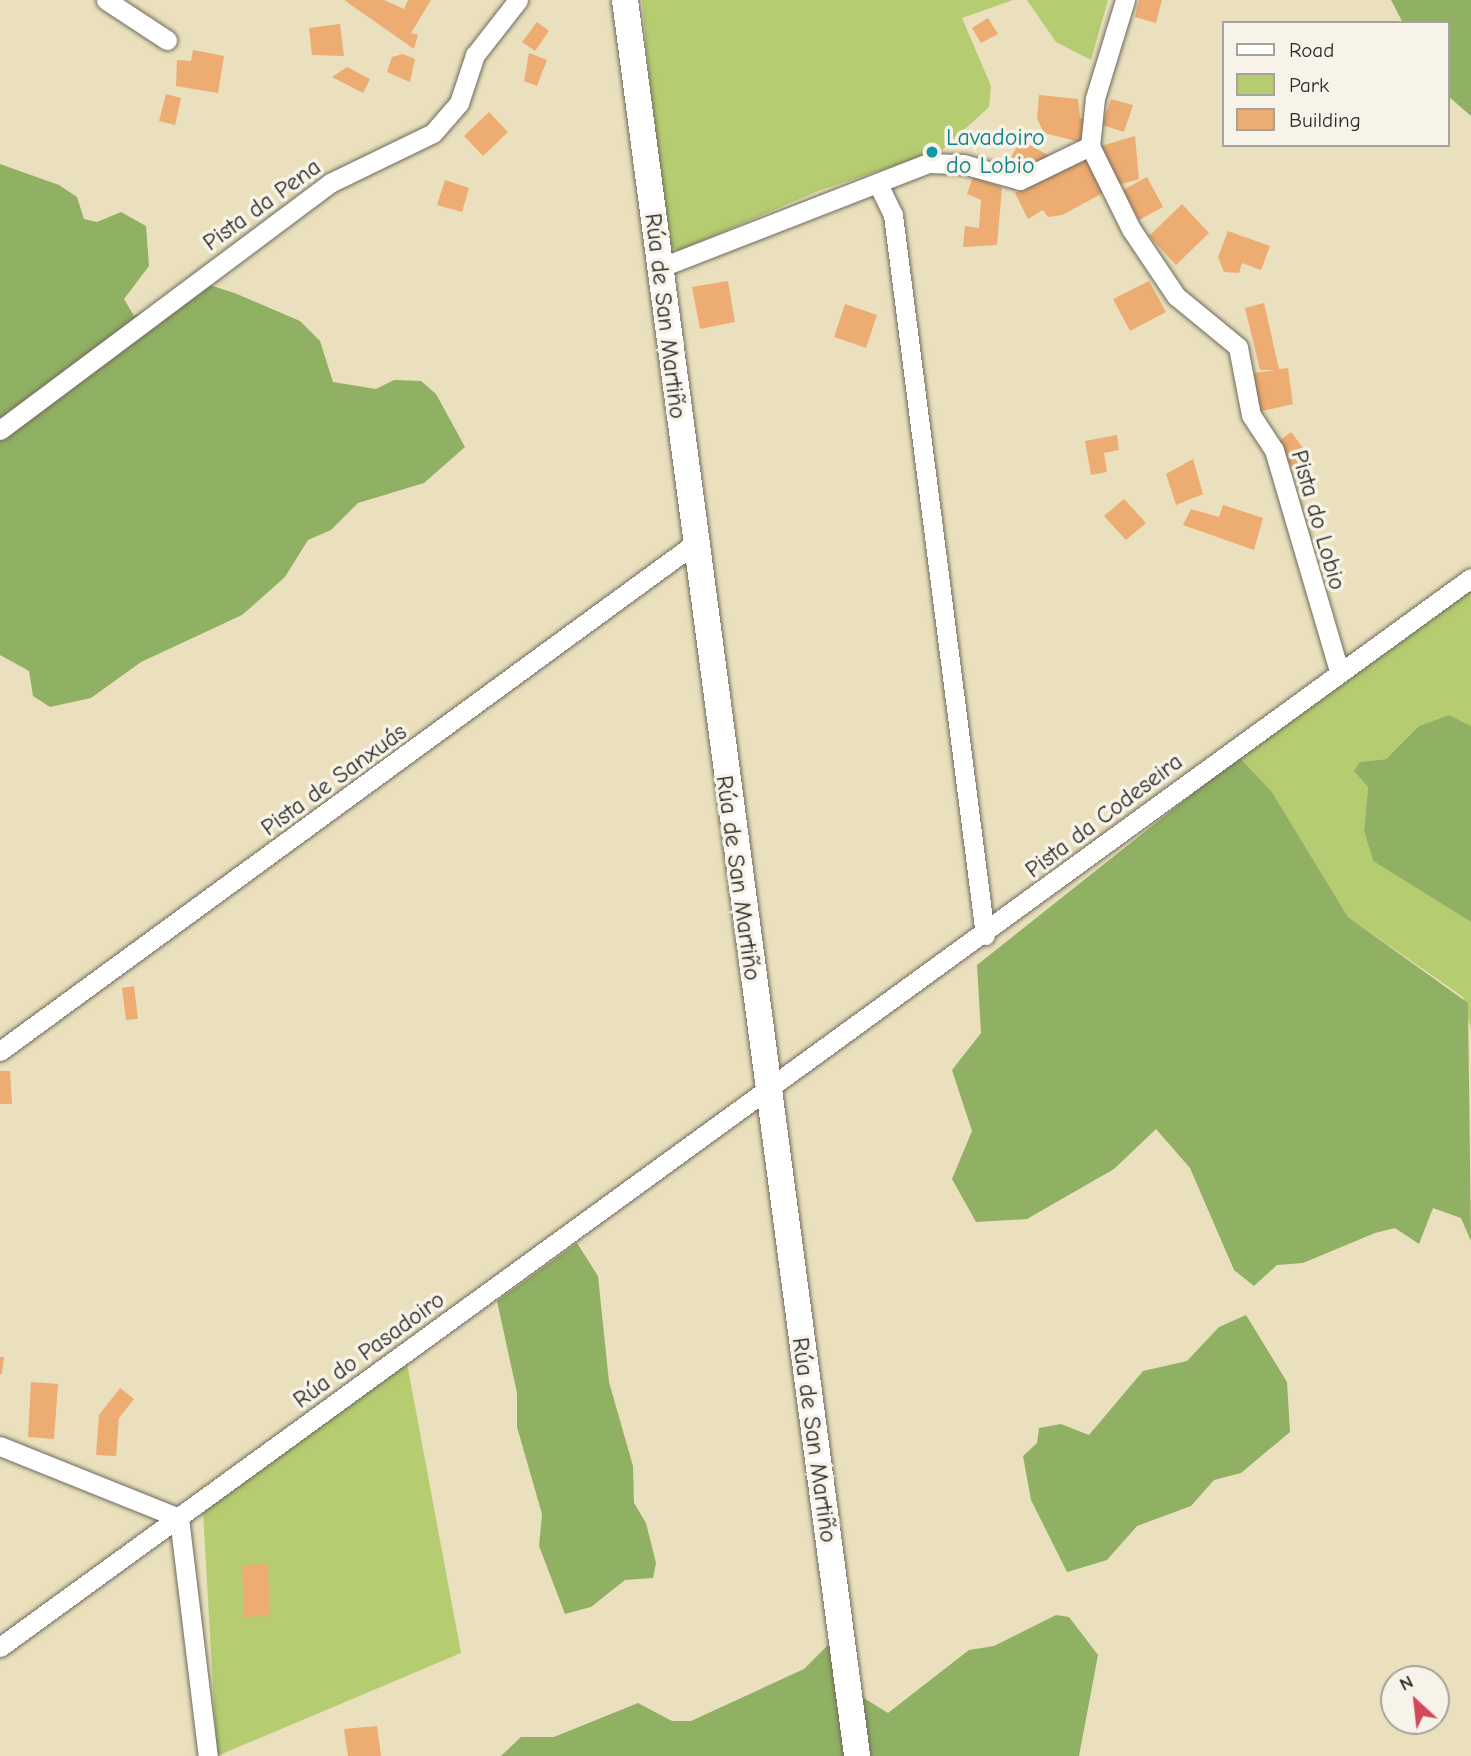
<!DOCTYPE html>
<html>
<head>
<meta charset="utf-8">
<style>
	body { margin:0 }
	#map { position:relative; width:1471px; height:1756px; overflow:hidden; background:#eae0bd; font-family:"Comic Neue",sans-serif }
	div>[style] { position:absolute }
	[style*='--x'] { left:calc(var(--x)*1px); top:calc(var(--y)*1px); width:calc(var(--w)*1px); rotate:calc(var(--a)*1deg) }
	.green>* { inset:0; background:#b5cc71 }
	.forest>* { inset:0; background:#90b063 }
	.building>* { inset:0; background:#edac71 }
	.roads { filter:drop-shadow(0 0 2px #6e6a5e) drop-shadow(0 0 2px #6e6a5e) }
	.street>* { height:19px; margin:-9.5px; padding:0 9.5px; transform-origin:9.5px; border-radius:9.5px; background:#fff }
	.secondary>* { height:26px; margin:-13px; padding:0 13px; transform-origin:13px; border-radius:13px; background:#fff }
	.dots>* { width:19px; height:19px; translate:-50% -50%; box-sizing:border-box; border:4px solid #f7f3e8; border-radius:50% }
	span { translate:-50% -50%; white-space:nowrap; text-align:center; line-height:1.15; -webkit-text-stroke:7px #f7f3e8; paint-order:stroke }
	.culture-label { font-size:24px; color:#0d838f }
	.left { translate:0 -50%; text-align:left }
	.street-label { font-size:24px; color:#2b2b2b }
	.legend { position:absolute; left:1222px; top:21px; width:228px; height:126px; box-sizing:border-box; background:#f7f3e8; border:2px solid #a5a39c; margin:0; padding:9px 12px; list-style:none; font-size:21px; color:#2b2b2b }
	.legend li { display:flex; align-items:center; gap:14px; height:35px }
	.legend b { width:35px; border:2px solid #a5a39c }
	.north { position:absolute; left:1380px; top:1665px; width:70px; height:70px; box-sizing:border-box; background:#f7f3e8; border:2px solid #a5a39c; border-radius:50%; rotate:333deg; font-size:19px; font-weight:700; line-height:28px; text-align:center; color:#2b2b2b }
	.north::after { content:''; display:block; margin:auto; width:24px; height:32px; background:#d1495b; clip-path:polygon(50% 0,100% 100%,50% 72%,0 100%) }
</style>
</head>
<body>
<div id="map">
	<div class="green">
		<div style="clip-path:polygon(642px 0,1013px 0,962px 18px,991px 86px,989px 107px,942px 150px,818px 191px,678px 251px,665px 243px)"></div>
		<div style="clip-path:polygon(1027px 0,1108px 0,1091px 60px,1056px 42px)"></div>
		<div style="clip-path:polygon(1471px 590px,1471px 726px,1449px 715px,1419px 726px,1386px 759px,1360px 762px,1368px 787px,1364px 831px,1373px 861px,1471px 922px,1471px 1030px,1463px 997px,1348px 917px,1272px 792px,1239px 757px)"></div>
		<div style="clip-path:polygon(407px 1363px,461px 1653px,217px 1756px,203px 1512px)"></div>
	</div>
	<div class="forest">
		<div style="clip-path:polygon(1391px 0,1471px 0,1471px 116px,1448px 96px,1448px 23px,1403px 23px)"></div>
		<div style="clip-path:polygon(0 164px,59px 185px,77px 197px,84px 219px,97px 222px,121px 212px,146px 226px,149px 266px,124px 299px,134px 316px,207px 284px,237px 294px,300px 321px,320px 341px,333px 382px,376px 389px,394px 380px,421px 381px,436px 394px,465px 447px,424px 483px,358px 503px,331px 530px,308px 540px,285px 577px,242px 615px,141px 662px,91px 698px,50px 707px,33px 696px,29px 671px,0 655px)"></div>
		<div style="clip-path:polygon(1449px 715px,1471px 726px,1471px 922px,1373px 861px,1364px 831px,1368px 787px,1354px 771px,1360px 762px,1386px 759px,1419px 726px)"></div>
		<div style="clip-path:polygon(1239px 757px,1272px 792px,1348px 917px,1468px 1003px,1471px 1241px,1461px 1218px,1433px 1208px,1419px 1244px,1395px 1228px,1375px 1233px,1303px 1263px,1277px 1265px,1254px 1286px,1234px 1270px,1190px 1168px,1156px 1129px,1114px 1169px,1027px 1219px,976px 1222px,952px 1179px,972px 1131px,952px 1070px,981px 1033px,977px 965px)"></div>
		<div style="clip-path:polygon(577px 1243px,598px 1276px,609px 1382px,633px 1466px,634px 1503px,646px 1523px,656px 1563px,653px 1578px,625px 1580px,591px 1607px,565px 1614px,539px 1546px,542px 1514px,517px 1427px,517px 1393px,497px 1301px)"></div>
		<div style="clip-path:polygon(1246px 1315px,1287px 1382px,1290px 1432px,1241px 1473px,1214px 1480px,1191px 1506px,1137px 1526px,1107px 1560px,1067px 1572px,1031px 1500px,1023px 1456px,1037px 1443px,1039px 1428px,1061px 1424px,1089px 1435px,1143px 1371px,1187px 1361px,1219px 1327px)"></div>
		<div style="clip-path:polygon(1056px 1615px,1069px 1617px,1098px 1655px,1079px 1756px,501px 1756px,521px 1737px,554px 1737px,638px 1703px,672px 1721px,691px 1721px,804px 1669px,828px 1645px,835px 1648px,846px 1687px,888px 1713px,969px 1650px,994px 1646px)"></div>
	</div>
	<div class="building">
		<div style="clip-path:polygon(344px 0,384px 0,404px 9px,408px 0,431px 0,411px 33px,418px 35px,414px 49px)"></div>
		<div style="clip-path:polygon(1139px 0,1162px 0,1156px 23px,1135px 17px)"></div>
		<div style="clip-path:polygon(988px 18px,998px 34px,981px 43px,972px 28px)"></div>
		<div style="clip-path:polygon(537px 22px,549px 31px,535px 51px,522px 42px)"></div>
		<div style="clip-path:polygon(340px 24px,344px 56px,312px 55px,309px 28px)"></div>
		<div style="clip-path:polygon(193px 50px,224px 56px,218px 93px,176px 86px,177px 60px,191px 61px)"></div>
		<div style="clip-path:polygon(529px 53px,547px 60px,537px 86px,524px 81px)"></div>
		<div style="clip-path:polygon(403px 54px,415px 59px,410px 82px,387px 72px,392px 57px)"></div>
		<div style="clip-path:polygon(347px 67px,370px 79px,363px 93px,332px 77px)"></div>
		<div style="clip-path:polygon(166px 94px,181px 98px,175px 125px,159px 121px)"></div>
		<div style="clip-path:polygon(1039px 95px,1078px 99px,1080px 118px,1087px 118px,1080px 142px,1044px 133px,1037px 119px)"></div>
		<div style="clip-path:polygon(1111px 99px,1133px 105px,1124px 132px,1102px 125px)"></div>
		<div style="clip-path:polygon(489px 112px,508px 132px,483px 156px,464px 136px)"></div>
		<div style="clip-path:polygon(1135px 136px,1139px 179px,1118px 185px,1098px 147px)"></div>
		<div style="clip-path:polygon(1021px 140px,1051px 157px,1027px 174px,1008px 162px)"></div>
		<div style="clip-path:polygon(1089px 157px,1105px 192px,1062px 215px,1048px 217px,1043px 210px,1028px 219px,1015px 193px)"></div>
		<div style="clip-path:polygon(973px 177px,1002px 187px,997px 245px,963px 247px,965px 226px,979px 228px,981px 200px,967px 194px)"></div>
		<div style="clip-path:polygon(1147px 177px,1163px 207px,1139px 220px,1123px 190px)"></div>
		<div style="clip-path:polygon(445px 180px,469px 188px,462px 212px,437px 205px)"></div>
		<div style="clip-path:polygon(1182px 204px,1209px 233px,1176px 265px,1149px 236px)"></div>
		<div style="clip-path:polygon(1228px 231px,1270px 246px,1261px 270px,1242px 263px,1239px 273px,1224px 272px,1218px 257px)"></div>
		<div style="clip-path:polygon(728px 281px,735px 322px,700px 329px,692px 287px)"></div>
		<div style="clip-path:polygon(1149px 281px,1166px 312px,1130px 331px,1113px 299px)"></div>
		<div style="clip-path:polygon(1264px 303px,1279px 369px,1288px 368px,1293px 404px,1258px 412px,1254px 373px,1275px 370px,1260px 370px,1245px 308px)"></div>
		<div style="clip-path:polygon(845px 304px,877px 315px,866px 348px,834px 337px)"></div>
		<div style="clip-path:polygon(1291px 432px,1310px 457px,1294px 469px,1275px 444px)"></div>
		<div style="clip-path:polygon(1117px 435px,1119px 450px,1104px 453px,1107px 472px,1091px 475px,1085px 441px)"></div>
		<div style="clip-path:polygon(1193px 459px,1203px 494px,1176px 505px,1166px 474px)"></div>
		<div style="clip-path:polygon(1124px 499px,1146px 523px,1126px 540px,1104px 516px)"></div>
		<div style="clip-path:polygon(1223px 505px,1263px 518px,1254px 550px,1183px 525px,1191px 509px,1219px 517px)"></div>
		<div style="clip-path:polygon(134px 986px,138px 1019px,126px 1020px,122px 988px)"></div>
		<div style="clip-path:polygon(0 1071px,10px 1071px,12px 1104px,0 1104px)"></div>
		<div style="clip-path:polygon(0 1357px,4px 1357px,2px 1374px,0 1374px)"></div>
		<div style="clip-path:polygon(31px 1382px,58px 1384px,54px 1439px,28px 1437px)"></div>
		<div style="clip-path:polygon(120px 1388px,134px 1399px,119px 1418px,116px 1456px,96px 1455px,99px 1415px)"></div>
		<div style="clip-path:polygon(268px 1564px,270px 1616px,244px 1617px,242px 1565px)"></div>
		<div style="clip-path:polygon(377px 1726px,381px 1756px,348px 1756px,344px 1729px)"></div>
	</div>
	<div class="roads">
		<div class="street">
			<div style="--x:106;--y:0;--w:73;--a:33.3"></div>
			<div style="--x:1125;--y:0;--w:102;--a:107"></div>
			<div style="--x:1095;--y:98;--w:48;--a:95.9"></div>
			<div style="--x:1090;--y:146;--w:93;--a:63.7"></div>
			<div style="--x:1131;--y:229;--w:81;--a:56.1"></div>
			<div style="--x:1176;--y:296;--w:80;--a:39.4"></div>
			<div style="--x:1238;--y:347;--w:69;--a:79.2"></div>
			<div style="--x:1251;--y:415;--w:42;--a:56.7"></div>
			<div style="--x:1274;--y:450;--w:230;--a:73.6"></div>
			<div style="--x:879;--y:186;--w:32;--a:64"></div>
			<div style="--x:893;--y:215;--w:726;--a:82.72"></div>
			<div style="--x:659;--y:268;--w:290;--a:-21.3"></div>
			<div style="--x:929;--y:163;--w:34;--a:2"></div>
			<div style="--x:963;--y:164;--w:59;--a:15.7"></div>
			<div style="--x:1020;--y:180;--w:78;--a:-25.9"></div>
			<div style="--x:0;--y:430;--w:412;--a:-36.8"></div>
			<div style="--x:330;--y:183;--w:114;--a:-25.9"></div>
			<div style="--x:433;--y:133;--w:40;--a:-49"></div>
			<div style="--x:459;--y:103;--w:51;--a:-71.6"></div>
			<div style="--x:475;--y:55;--w:70;--a:-52"></div>
			<div style="--x:0;--y:1051;--w:859;--a:-36.15"></div>
			<div style="--x:0;--y:1446;--w:193;--a:21.9"></div>
			<div style="--x:179;--y:1518;--w:240;--a:83.1"></div>
			<div style="--x:0;--y:1647;--w:1818;--a:-36.01"></div>
		</div>
		<div class="secondary">
			<div style="--x:625;--y:0;--w:1771;--a:82.47"></div>
		</div>
	</div>
	<div class="dots">
		<div style="left:932px;top:152px;background:#0f9aa8"></div>
	</div>
	<div class="culture-label">
		<span class="left" style="left:946px;top:152px">Lavadoiro<br>do Lobio</span>
	</div>
	<div class="street-label">
		<span style="left:262px;top:205px;rotate:-36deg">Pista da Pena</span>
		<span style="left:665px;top:316px;rotate:83deg">Rúa de San Martiño</span>
		<span style="left:1318px;top:520px;rotate:74deg">Pista do Lobio</span>
		<span style="left:334px;top:780px;rotate:-36deg">Pista de Sanxuás</span>
		<span style="left:1104px;top:816px;rotate:-37deg">Pista da Codeseira</span>
		<span style="left:738px;top:878px;rotate:82deg">Rúa de San Martiño</span>
		<span style="left:369px;top:1350px;rotate:-36deg">Rúa do Pasadoiro</span>
		<span style="left:814px;top:1440px;rotate:82deg">Rúa de San Martiño</span>
	</div>
	<ul class="legend">
	<li><b style="height:9px;background:#fff"></b>Road</li>
	<li><b style="height:19px;background:#b5cc71"></b>Park</li>
	<li><b style="height:19px;background:#edac71"></b>Building</li>
	</ul>
	<div class="north">N</div>
</div>
</body>
</html>
